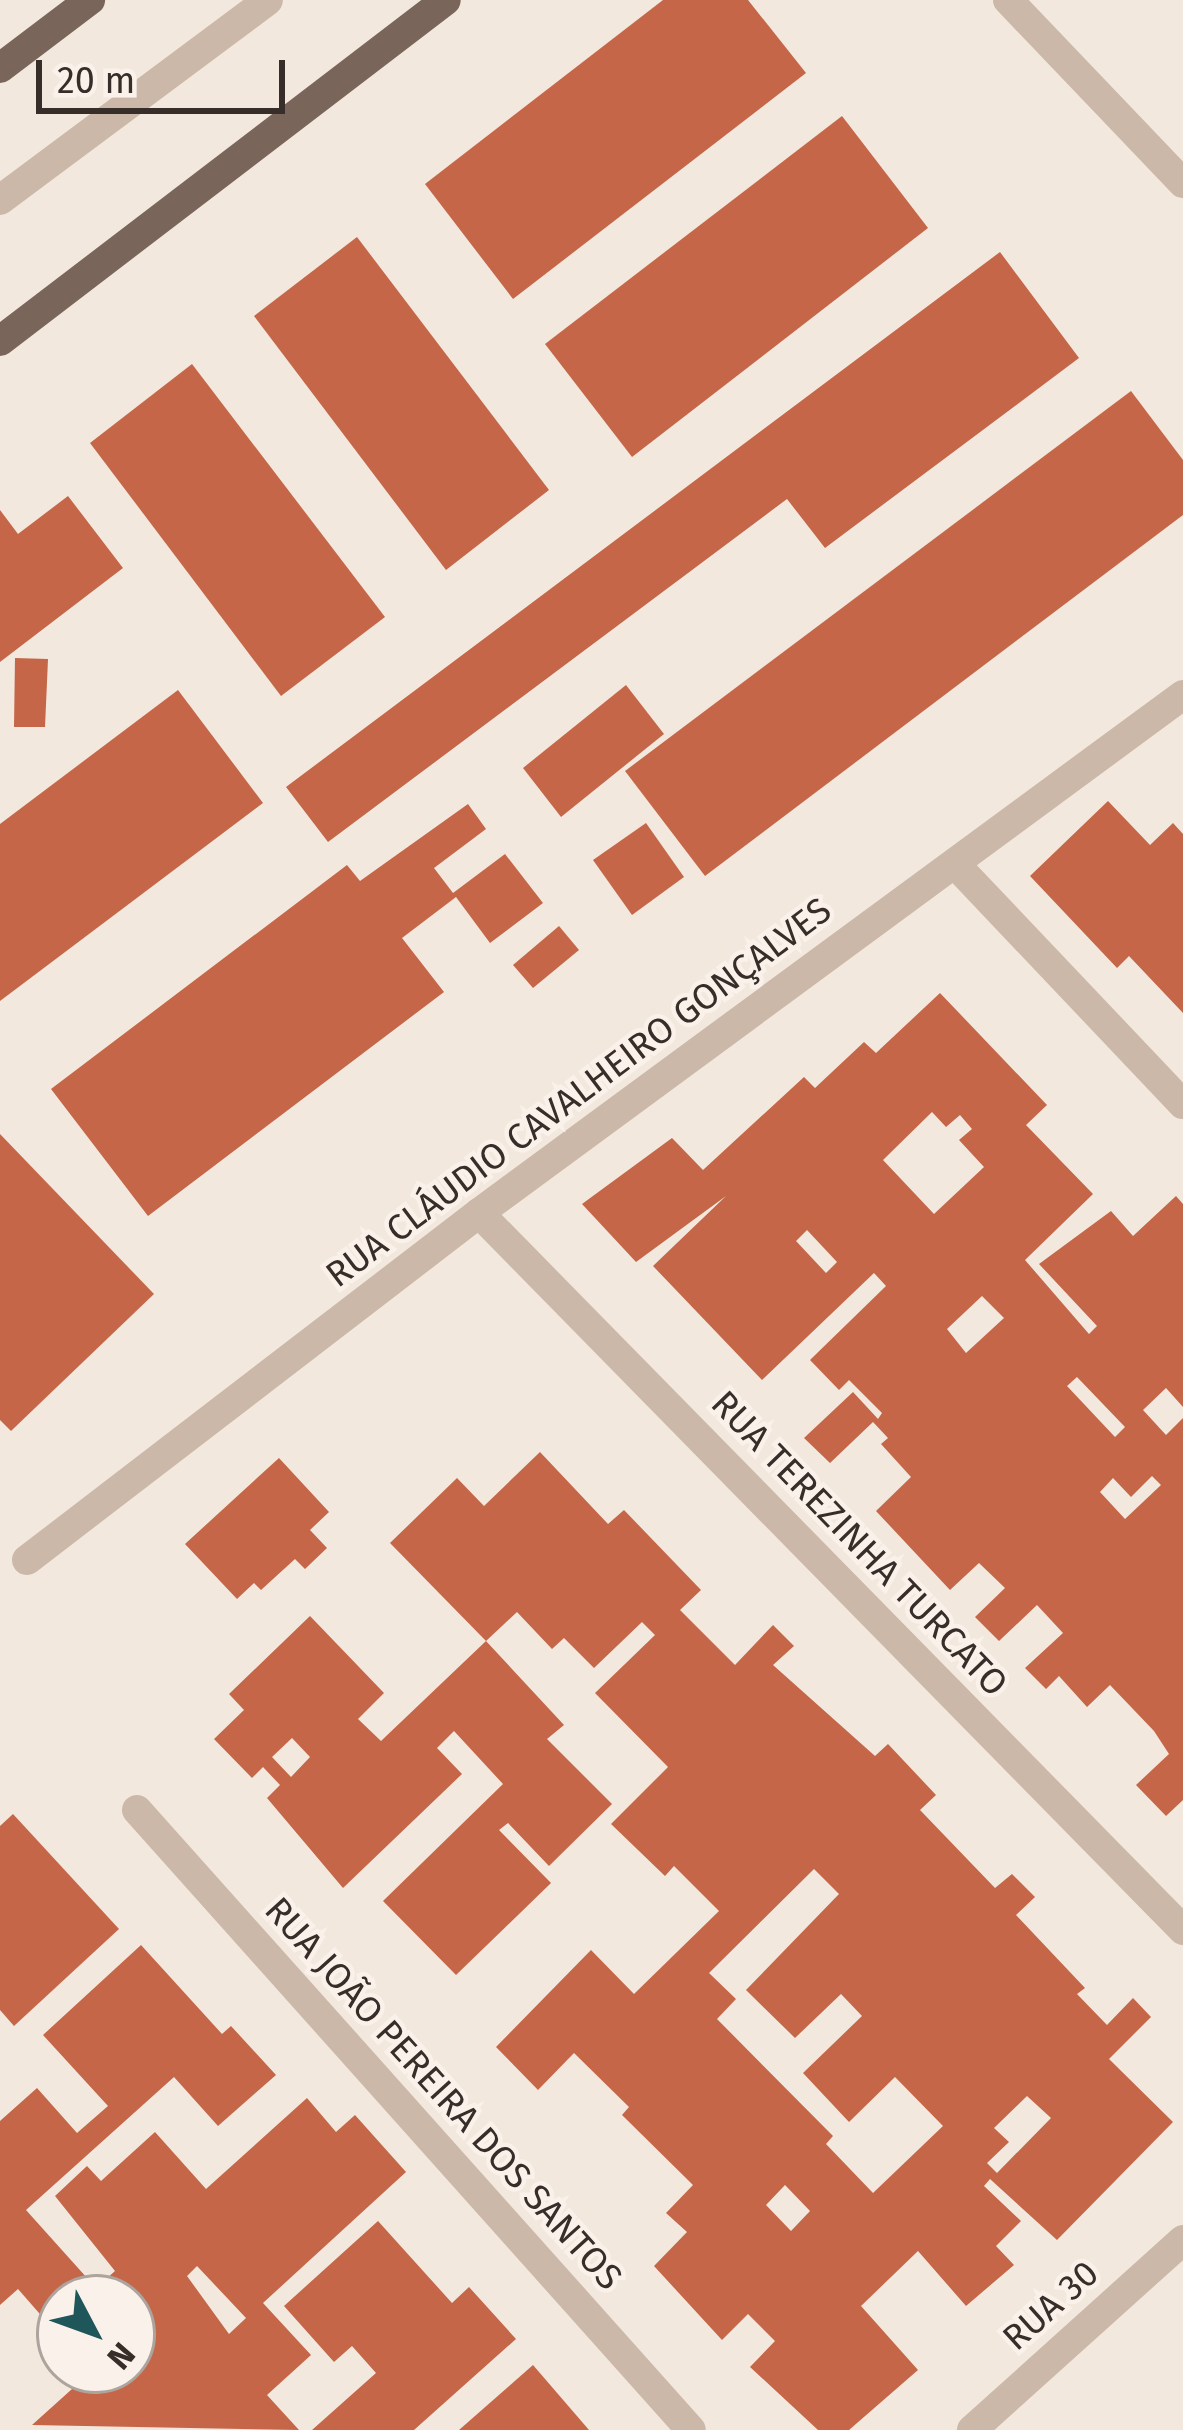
<!DOCTYPE html>
<html>
<head>
<meta charset="utf-8">
<style>
	body { margin:0 }
	#map { position:relative; width:1183px; height:2430px; overflow:hidden; background:#f2e8dd; font-family:"Fira Sans",sans-serif }
	div>[style] { position:absolute }
	[style*='--x'] { left:calc(var(--x)*1px); top:calc(var(--y)*1px); width:calc(var(--w)*1px); rotate:calc(var(--a)*1deg) }
	.building>* { inset:0; background:#c56648 }
	.minor>* { height:30px; margin:-15px; padding:0 15px; transform-origin:15px; border-radius:15px; background:#cbb8a9 }
	.major>* { height:30px; margin:-15px; padding:0 15px; transform-origin:15px; border-radius:15px; background:#7a655a }
	span { translate:-50% -50%; white-space:nowrap; text-align:center; line-height:1.15; -webkit-text-stroke:9px #faf2ea; paint-order:stroke }
	.street-label { font-size:36px; color:#382e29 }
	.north { position:absolute; left:36px; top:2274px; width:120px; height:120px; box-sizing:border-box; background:#faf2ea; border:3px solid #aca49d; border-radius:50%; rotate:131deg; font-size:33px; font-weight:700; line-height:48px; text-align:center; color:#382e29 }
	.north::after { content:''; display:block; margin:auto; width:42px; height:54px; background:#1e5659; clip-path:polygon(50% 0,100% 100%,50% 72%,0 100%) }
	.scale { position:absolute; left:36px; top:60px; width:249px; height:54px; box-sizing:border-box; border:6px solid #382e29; border-top:0; padding-left:15px; font-size:36px; line-height:42px; white-space:nowrap; color:#382e29; -webkit-text-stroke:9px #faf2ea; paint-order:stroke }
</style>
</head>
<body>
<div id="map">
	<div class="building">
		<div style="clip-path:polygon(663px 0,748px 0,806px 73px,513px 299px,425px 184px)"></div>
		<div style="clip-path:polygon(842px 116px,928px 228px,632px 457px,545px 344px)"></div>
		<div style="clip-path:polygon(357px 237px,549px 490px,446px 570px,254px 316px)"></div>
		<div style="clip-path:polygon(1000px 252px,1079px 358px,825px 548px,787px 499px,328px 842px,286px 787px)"></div>
		<div style="clip-path:polygon(192px 364px,385px 617px,281px 696px,90px 443px)"></div>
		<div style="clip-path:polygon(1131px 391px,1183px 460px,1183px 515px,705px 876px,625px 771px)"></div>
		<div style="clip-path:polygon(68px 496px,123px 568px,0 662px,0 510px,18px 534px)"></div>
		<div style="clip-path:polygon(15px 658px,48px 659px,45px 727px,14px 727px)"></div>
		<div style="clip-path:polygon(626px 685px,664px 734px,561px 817px,523px 768px)"></div>
		<div style="clip-path:polygon(178px 690px,263px 803px,0 1001px,0 824px)"></div>
		<div style="clip-path:polygon(1108px 801px,1150px 845px,1173px 823px,1183px 834px,1183px 1013px,1129px 956px,1117px 968px,1030px 876px)"></div>
		<div style="clip-path:polygon(468px 804px,486px 829px,434px 868px,453px 893px,505px 854px,543px 903px,490px 943px,456px 897px,402px 938px,444px 992px,148px 1216px,51px 1089px,347px 865px,360px 881px)"></div>
		<div style="clip-path:polygon(646px 823px,684px 877px,632px 915px,593px 860px)"></div>
		<div style="clip-path:polygon(559px 926px,579px 950px,533px 988px,513px 965px)"></div>
		<div style="clip-path:polygon(evenodd,940px 993px,1047px 1105px,1026px 1125px,1093px 1194px,1025px 1260px,1089px 1334px,1097px 1326px,1039px 1264px,1111px 1211px,1133px 1236px,1176px 1196px,1183px 1204px,1183px 1407px,1166px 1388px,1143px 1410px,1166px 1435px,1183px 1418px,1183px 1800px,1166px 1816px,1136px 1785px,1169px 1754px,1154px 1731px,1110px 1685px,1087px 1707px,1059px 1676px,1046px 1689px,1025px 1668px,1063px 1633px,1037px 1605px,999px 1641px,975px 1617px,1005px 1588px,979px 1563px,950px 1590px,876px 1511px,911px 1477px,881px 1444px,888px 1438px,873px 1422px,830px 1463px,804px 1438px,853px 1392px,878px 1419px,882px 1413px,849px 1380px,839px 1390px,810px 1360px,886px 1286px,874px 1273px,762px 1380px,653px 1266px,726px 1196px,636px 1262px,582px 1204px,672px 1138px,703px 1170px,804px 1077px,815px 1088px,864px 1042px,876px 1053px,940px 993px,932px 1112px,946px 1127px,960px 1115px,972px 1129px,959px 1140px,984px 1167px,934px 1214px,883px 1160px,932px 1112px,940px 993px,807px 1230px,837px 1262px,826px 1273px,796px 1241px,807px 1230px,940px 993px,982px 1296px,1004px 1318px,966px 1353px,947px 1329px,982px 1296px,940px 993px,1077px 1377px,1125px 1427px,1115px 1437px,1067px 1386px,1077px 1377px,940px 993px,1152px 1476px,1161px 1485px,1125px 1519px,1100px 1492px,1113px 1478px,1131px 1497px,1152px 1476px)"></div>
		<div style="clip-path:polygon(0 1134px,154px 1294px,11px 1431px,0 1420px)"></div>
		<div style="clip-path:polygon(evenodd,540px 1452px,608px 1524px,624px 1510px,701px 1590px,680px 1610px,735px 1665px,773px 1625px,794px 1646px,773px 1665px,875px 1756px,888px 1744px,936px 1795px,920px 1810px,995px 1888px,1012px 1874px,1035px 1897px,1016px 1915px,1085px 1988px,1077px 1994px,1107px 2025px,1133px 1998px,1151px 2017px,1109px 2059px,1173px 2122px,1057px 2240px,990px 2179px,984px 2186px,1021px 2221px,996px 2246px,1014px 2265px,966px 2306px,918px 2251px,861px 2306px,918px 2370px,849px 2430px,818px 2430px,750px 2367px,775px 2341px,748px 2314px,722px 2340px,654px 2266px,687px 2232px,666px 2213px,693px 2185px,622px 2115px,629px 2107px,574px 2053px,538px 2090px,496px 2047px,591px 1950px,634px 1994px,719px 1911px,674px 1866px,665px 1876px,611px 1824px,668px 1767px,595px 1693px,655px 1635px,642px 1622px,594px 1668px,564px 1638px,552px 1649px,517px 1612px,486px 1641px,564px 1725px,547px 1739px,612px 1804px,549px 1866px,508px 1823px,499px 1830px,551px 1883px,456px 1975px,383px 1901px,503px 1784px,454px 1731px,437px 1748px,462px 1774px,343px 1888px,267px 1798px,280px 1785px,263px 1767px,252px 1778px,214px 1739px,244px 1710px,229px 1694px,310px 1616px,384px 1693px,358px 1719px,381px 1741px,486px 1641px,390px 1543px,457px 1478px,484px 1506px,540px 1452px,292px 1738px,310px 1757px,291px 1777px,272px 1757px,292px 1738px,540px 1452px,814px 1869px,839px 1894px,746px 1990px,795px 2038px,841px 1994px,862px 2016px,803px 2073px,849px 2122px,895px 2077px,943px 2126px,873px 2193px,826px 2144px,833px 2136px,717px 2019px,736px 1999px,709px 1973px,814px 1869px,540px 1452px,1027px 2096px,1051px 2118px,997px 2173px,987px 2163px,1009px 2142px,994px 2128px,1027px 2096px,540px 1452px,785px 2185px,810px 2211px,791px 2231px,766px 2205px,785px 2185px)"></div>
		<div style="clip-path:polygon(279px 1458px,329px 1512px,310px 1530px,327px 1548px,305px 1569px,295px 1559px,261px 1590px,254px 1583px,237px 1599px,185px 1544px)"></div>
		<div style="clip-path:polygon(13px 1814px,119px 1929px,14px 2026px,0 2010px,0 1826px)"></div>
		<div style="clip-path:polygon(evenodd,141px 1945px,222px 2034px,231px 2026px,276px 2075px,218px 2126px,174px 2077px,26px 2210px,96px 2288px,115px 2271px,55px 2196px,87px 2166px,101px 2181px,155px 2132px,206px 2189px,307px 2098px,336px 2132px,355px 2115px,406px 2172px,263px 2303px,311px 2355px,267px 2395px,299px 2430px,32px 2425px,72px 2389px,49px 2363px,60px 2354px,60px 2370px,132px 2370px,132px 2298px,60px 2298px,60px 2337px,18px 2289px,0 2305px,0 2121px,37px 2088px,77px 2133px,108px 2106px,43px 2035px,141px 1945px,197px 2266px,246px 2318px,229px 2334px,187px 2276px,197px 2266px)"></div>
		<div style="clip-path:polygon(378px 2221px,452px 2303px,469px 2287px,516px 2339px,414px 2430px,312px 2430px,376px 2373px,352px 2346px,334px 2362px,284px 2306px)"></div>
		<div style="clip-path:polygon(533px 2365px,589px 2430px,459px 2430px)"></div>
	</div>
	<div class="minor">
		<div style="--x:1008;--y:0;--w:253;--a:46.3"></div>
		<div style="--x:0;--y:200;--w:334;--a:-36.7"></div>
		<div style="--x:955;--y:864;--w:331;--a:46.5"></div>
		<div style="--x:479;--y:1213;--w:1005;--a:45.52"></div>
		<div style="--x:27;--y:1560;--w:570;--a:-37.51"></div>
		<div style="--x:479;--y:1213;--w:874;--a:-36.35"></div>
		<div style="--x:137;--y:1810;--w:831;--a:48.22"></div>
		<div style="--x:972;--y:2430;--w:284;--a:-42"></div>
	</div>
	<div class="major">
		<div style="--x:0;--y:68;--w:113;--a:-37.1"></div>
		<div style="--x:0;--y:341;--w:561;--a:-37.4"></div>
	</div>
	<div class="street-label">
		<span style="left:579px;top:1093px;rotate:-37deg">RUA CLÁUDIO CAVALHEIRO GONÇALVES</span>
		<span style="left:859px;top:1544px;rotate:46deg">RUA TEREZINHA TURCATO</span>
		<span style="left:443px;top:2094px;rotate:48deg">RUA JOÃO PEREIRA DOS SANTOS</span>
		<span style="left:1051px;top:2306px;rotate:-42deg">RUA 30</span>
	</div>
	<div class="north">N</div>
	<div class="scale">20 m</div>
</div>
</body>
</html>
